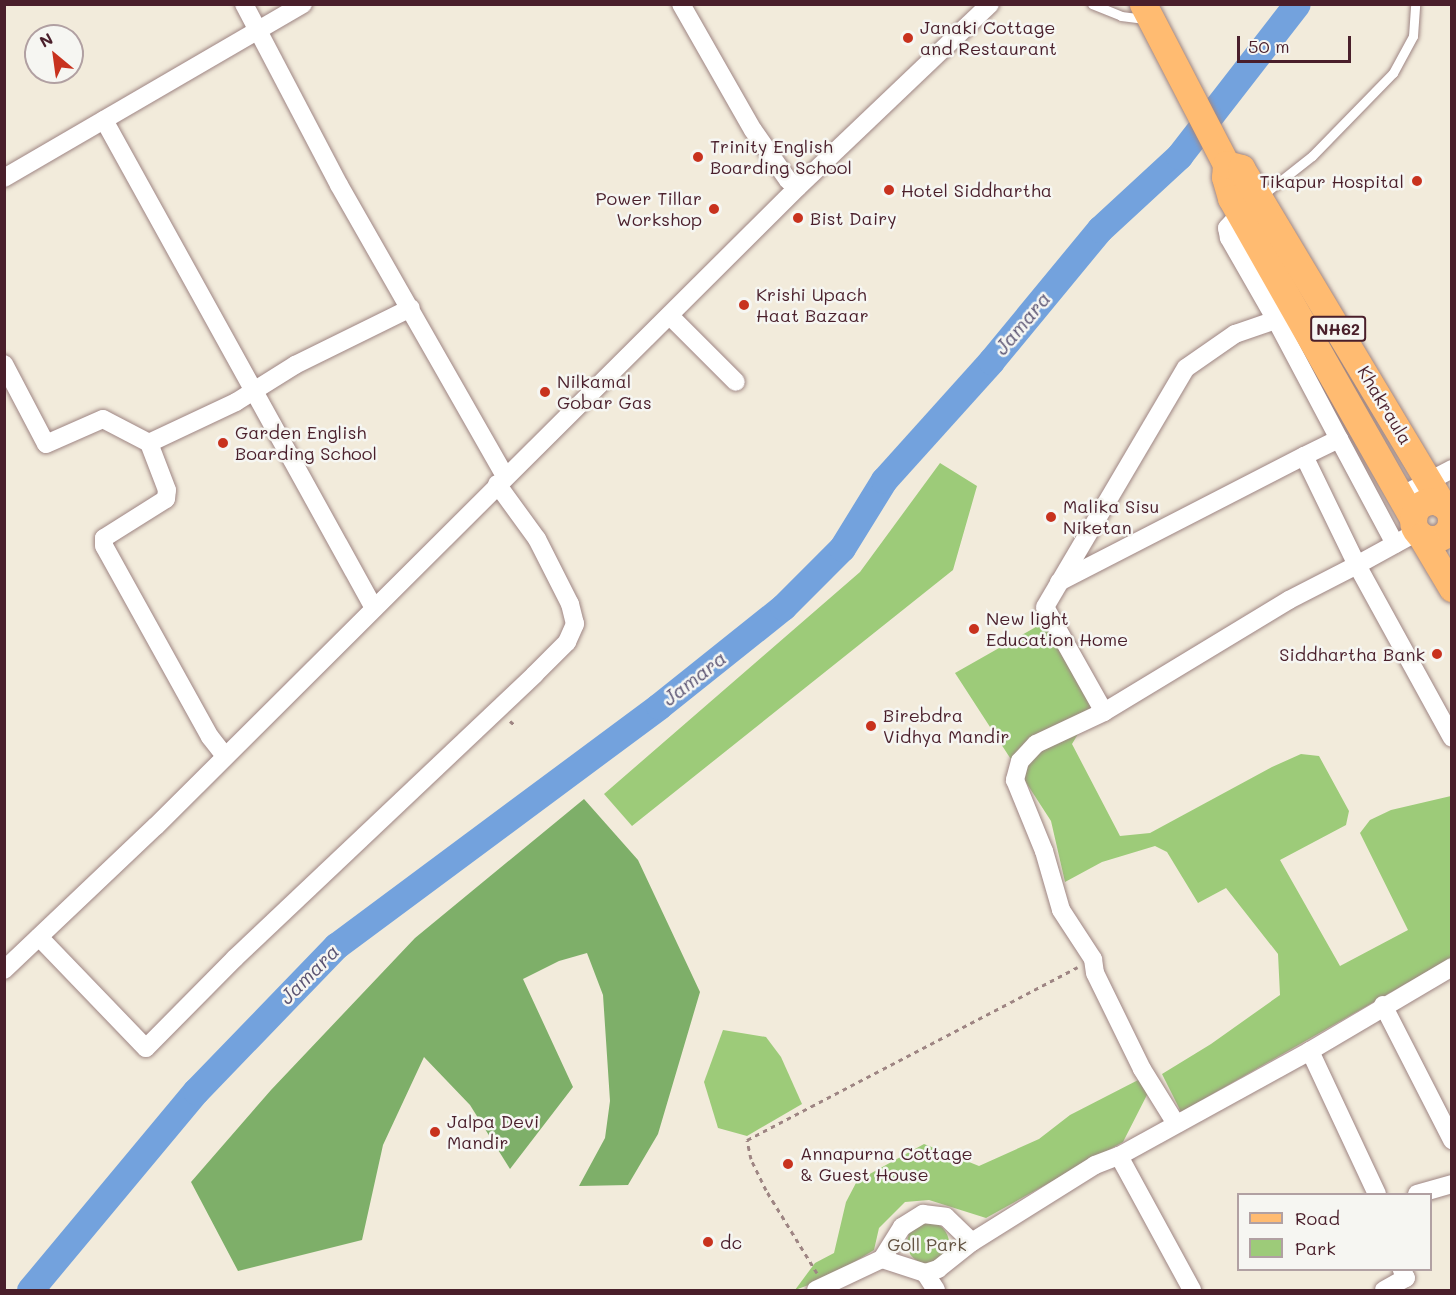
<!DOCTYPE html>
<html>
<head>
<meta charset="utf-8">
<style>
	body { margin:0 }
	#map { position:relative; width:1456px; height:1295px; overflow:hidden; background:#f2ebdb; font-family:Mali,sans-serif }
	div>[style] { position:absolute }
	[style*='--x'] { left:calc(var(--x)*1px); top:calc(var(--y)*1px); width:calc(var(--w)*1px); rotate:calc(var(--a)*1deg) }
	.green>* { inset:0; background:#9dcb79 }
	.round { border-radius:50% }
	.forest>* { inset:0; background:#7eaf69 }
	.river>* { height:27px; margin:-13.5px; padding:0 13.5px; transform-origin:13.5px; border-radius:13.5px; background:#73a2dd }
	.path>* { height:3px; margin-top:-1.5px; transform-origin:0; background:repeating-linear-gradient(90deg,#9e8583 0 4.5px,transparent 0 9px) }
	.roads { filter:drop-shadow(0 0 2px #9e8583) drop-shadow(0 0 2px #9e8583) }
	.lane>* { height:9px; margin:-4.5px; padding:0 4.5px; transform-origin:4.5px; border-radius:4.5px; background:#fff }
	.street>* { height:18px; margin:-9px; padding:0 9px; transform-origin:9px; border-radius:9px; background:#fff }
	.primary>* { height:27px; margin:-13.5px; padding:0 13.5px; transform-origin:13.5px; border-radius:13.5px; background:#ffbb71 }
	.primary>.ring { margin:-13.5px; padding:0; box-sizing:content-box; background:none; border:27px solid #ffbb71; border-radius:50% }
	.dots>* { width:16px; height:16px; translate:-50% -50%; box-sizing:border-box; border:3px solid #f6f6f2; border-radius:50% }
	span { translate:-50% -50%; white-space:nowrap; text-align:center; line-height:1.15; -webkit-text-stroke:5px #f6f6f2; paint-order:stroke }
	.shield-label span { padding:2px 4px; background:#f6f6f2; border:2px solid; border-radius:4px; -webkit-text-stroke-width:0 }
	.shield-label { font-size:16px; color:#4a1f2b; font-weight:700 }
	.poi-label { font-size:18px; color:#4a1f2b }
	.left { translate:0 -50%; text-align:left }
	.right { translate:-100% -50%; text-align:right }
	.street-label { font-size:18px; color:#4a1f2b }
	.park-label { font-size:18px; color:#635342 }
	.water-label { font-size:20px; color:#5a5372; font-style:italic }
	.frame { position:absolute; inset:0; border:6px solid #4a1f2b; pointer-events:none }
	.legend { position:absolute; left:1237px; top:1193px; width:195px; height:78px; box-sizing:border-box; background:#f6f6f2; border:2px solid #b1a0a2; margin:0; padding:8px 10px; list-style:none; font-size:18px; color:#4a1f2b }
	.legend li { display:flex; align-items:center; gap:12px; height:30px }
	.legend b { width:30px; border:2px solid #b1a0a2 }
	.north { position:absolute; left:24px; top:24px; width:60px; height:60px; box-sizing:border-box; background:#f6f6f2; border:2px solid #b1a0a2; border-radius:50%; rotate:331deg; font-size:16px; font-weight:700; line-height:24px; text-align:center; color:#4a1f2b }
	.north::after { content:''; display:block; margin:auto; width:21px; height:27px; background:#c8321e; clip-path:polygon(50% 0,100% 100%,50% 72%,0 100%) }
	.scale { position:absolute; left:1237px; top:36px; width:114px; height:27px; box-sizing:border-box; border:3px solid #4a1f2b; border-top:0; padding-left:8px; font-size:18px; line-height:21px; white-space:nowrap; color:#4a1f2b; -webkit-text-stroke:4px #f6f6f2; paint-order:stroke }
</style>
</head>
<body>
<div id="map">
	<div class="green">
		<div style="clip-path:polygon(940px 463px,977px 486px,953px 570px,632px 826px,604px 794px,860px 572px)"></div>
		<div style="clip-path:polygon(1043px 623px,1093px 709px,1072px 744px,1120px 836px,1150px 833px,1272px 767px,1301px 754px,1319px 756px,1349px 811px,1346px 825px,1280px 860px,1340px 966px,1408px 930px,1360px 833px,1370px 820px,1391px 810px,1451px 796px,1451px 958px,1181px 1112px,1162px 1074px,1211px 1044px,1280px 995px,1278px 954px,1226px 888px,1198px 903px,1167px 852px,1155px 846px,1102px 862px,1065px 882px,1051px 821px,955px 673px)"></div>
		<div style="clip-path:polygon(723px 1030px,766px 1037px,781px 1057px,802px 1104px,747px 1136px,718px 1128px,704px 1082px)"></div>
		<div style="clip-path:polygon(1142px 1078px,1150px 1089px,1123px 1142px,986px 1218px,929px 1200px,905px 1202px,879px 1228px,874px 1250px,828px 1278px,795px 1290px,815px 1263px,834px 1253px,846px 1202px,857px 1181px,924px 1144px,979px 1166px,1039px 1139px,1070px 1115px)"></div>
		<div class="round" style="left:907px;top:1222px;width:42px;height:42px"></div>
	</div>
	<div class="forest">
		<div style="clip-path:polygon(584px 799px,638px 860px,700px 992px,658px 1134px,628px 1185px,579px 1186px,605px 1138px,610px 1101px,603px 995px,587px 953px,559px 961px,523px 979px,573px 1087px,510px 1169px,470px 1105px,424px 1057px,383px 1145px,362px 1240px,238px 1271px,191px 1182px,271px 1090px,415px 938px)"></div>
	</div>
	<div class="river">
		<div style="--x:30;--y:1290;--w:259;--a:-50.2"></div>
		<div style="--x:196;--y:1091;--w:202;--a:-46"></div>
		<div style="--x:336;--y:946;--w:402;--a:-36.6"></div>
		<div style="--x:659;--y:706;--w:159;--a:-38.6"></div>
		<div style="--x:783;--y:607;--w:83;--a:-45"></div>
		<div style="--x:842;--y:548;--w:80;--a:-58.3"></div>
		<div style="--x:884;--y:480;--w:160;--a:-48"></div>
		<div style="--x:991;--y:361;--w:171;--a:-50.5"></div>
		<div style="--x:1100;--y:229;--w:108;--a:-42.7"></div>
		<div style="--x:1179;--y:156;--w:192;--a:-52.2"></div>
	</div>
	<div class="path">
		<div style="--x:510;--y:721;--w:9;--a:41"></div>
		<div style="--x:817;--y:1273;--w:97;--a:-121.6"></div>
		<div style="--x:766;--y:1190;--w:34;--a:-116"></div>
		<div style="--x:751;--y:1159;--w:19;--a:-102"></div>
		<div style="--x:747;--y:1140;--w:373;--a:-27.6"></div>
	</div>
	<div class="roads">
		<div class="lane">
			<div style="--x:1092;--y:4;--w:31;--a:22"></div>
			<div style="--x:1121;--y:16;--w:26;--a:7"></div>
			<div style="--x:1260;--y:197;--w:66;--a:-38.3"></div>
			<div style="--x:1312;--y:156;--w:116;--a:-45.7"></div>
			<div style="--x:1393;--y:73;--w:42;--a:-61.6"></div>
			<div style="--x:1413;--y:36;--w:32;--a:-86"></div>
		</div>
		<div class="street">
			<div style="--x:244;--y:4;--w:204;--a:62.3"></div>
			<div style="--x:339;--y:185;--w:335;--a:60.3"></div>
			<div style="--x:681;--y:4;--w:145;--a:60.3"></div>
			<div style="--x:753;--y:130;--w:61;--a:55"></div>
			<div style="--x:788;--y:180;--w:12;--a:35"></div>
			<div style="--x:104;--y:120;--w:558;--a:61.05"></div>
			<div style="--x:4;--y:178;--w:346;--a:-30.2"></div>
			<div style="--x:670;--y:316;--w:93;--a:45"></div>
			<div style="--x:1276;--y:320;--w:135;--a:62.1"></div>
			<div style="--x:4;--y:364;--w:90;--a:62.3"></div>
			<div style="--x:46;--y:444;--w:62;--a:-23.7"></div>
			<div style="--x:103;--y:419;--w:52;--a:27.6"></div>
			<div style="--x:1304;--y:456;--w:39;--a:-26"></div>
			<div style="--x:1339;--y:439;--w:119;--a:61.9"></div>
			<div style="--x:1399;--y:497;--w:60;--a:-27.8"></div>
			<div style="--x:1450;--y:515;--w:2;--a:0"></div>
			<div style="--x:1417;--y:532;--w:68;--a:151.2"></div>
			<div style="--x:1357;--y:565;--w:197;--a:61.2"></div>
			<div style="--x:1059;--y:582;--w:276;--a:-27.2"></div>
			<div style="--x:1304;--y:456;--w:121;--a:64.1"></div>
			<div style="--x:1357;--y:565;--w:76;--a:152.8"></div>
			<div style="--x:1289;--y:600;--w:216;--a:148.8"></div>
			<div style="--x:1104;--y:712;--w:75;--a:154.8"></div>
			<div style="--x:1036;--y:744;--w:23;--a:133"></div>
			<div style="--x:1020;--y:761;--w:20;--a:105"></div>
			<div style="--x:1015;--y:780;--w:77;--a:67.8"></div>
			<div style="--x:1044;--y:851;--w:61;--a:73.9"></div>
			<div style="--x:1061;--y:910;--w:59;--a:56.9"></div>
			<div style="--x:1093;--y:959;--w:14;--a:82"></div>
			<div style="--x:1095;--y:973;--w:107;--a:63.9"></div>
			<div style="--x:1142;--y:1069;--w:62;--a:58.1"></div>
			<div style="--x:1104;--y:712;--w:120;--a:-119.3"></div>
			<div style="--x:1045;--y:607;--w:277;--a:-59.5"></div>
			<div style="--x:1186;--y:368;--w:60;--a:-34.8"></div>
			<div style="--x:1235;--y:334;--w:43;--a:-18.9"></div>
			<div style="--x:1276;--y:320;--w:95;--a:-119.8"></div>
			<div style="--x:1229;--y:238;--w:10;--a:-101"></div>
			<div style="--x:1227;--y:228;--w:19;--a:-47"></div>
			<div style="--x:225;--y:756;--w:24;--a:-128"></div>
			<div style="--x:210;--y:737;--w:218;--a:-119"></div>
			<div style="--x:104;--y:546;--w:8;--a:-90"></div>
			<div style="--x:104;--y:538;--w:73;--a:-32.2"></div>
			<div style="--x:166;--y:499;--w:9;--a:-84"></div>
			<div style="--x:167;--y:490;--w:50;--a:-111"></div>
			<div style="--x:149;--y:443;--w:96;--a:-25.2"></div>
			<div style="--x:236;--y:402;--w:70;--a:-32.1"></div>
			<div style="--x:295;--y:365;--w:129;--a:-26.2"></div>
			<div style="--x:39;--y:937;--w:154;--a:46.1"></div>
			<div style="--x:146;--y:1048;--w:127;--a:-45.3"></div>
			<div style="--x:235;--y:958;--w:412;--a:-43.4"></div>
			<div style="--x:534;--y:675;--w:47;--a:-45"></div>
			<div style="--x:567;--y:642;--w:20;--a:-66"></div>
			<div style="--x:575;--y:624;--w:21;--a:-104"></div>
			<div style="--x:570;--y:604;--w:73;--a:-116.9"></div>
			<div style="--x:537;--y:539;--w:68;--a:-126"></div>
			<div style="--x:4;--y:970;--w:209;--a:-43.5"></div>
			<div style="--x:156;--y:826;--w:906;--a:-44.87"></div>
			<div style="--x:798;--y:187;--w:265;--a:-43.6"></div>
			<div style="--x:1383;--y:1005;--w:152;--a:62.9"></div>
			<div style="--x:1310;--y:1051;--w:158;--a:64.9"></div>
			<div style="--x:1119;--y:1156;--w:153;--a:61.4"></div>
			<div style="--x:1417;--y:1194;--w:36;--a:-16"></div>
			<div style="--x:882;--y:1259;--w:38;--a:-58"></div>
			<div style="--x:902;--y:1227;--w:25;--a:-32"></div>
			<div style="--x:923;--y:1214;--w:23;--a:7"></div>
			<div style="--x:946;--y:1217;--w:36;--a:44"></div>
			<div style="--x:925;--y:1273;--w:20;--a:57"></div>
			<div style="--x:816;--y:1290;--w:73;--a:-25.2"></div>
			<div style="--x:882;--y:1259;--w:45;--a:18"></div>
			<div style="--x:925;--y:1273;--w:14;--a:-17"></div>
			<div style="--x:938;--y:1269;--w:43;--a:-38.5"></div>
			<div style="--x:972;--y:1242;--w:145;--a:-32"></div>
			<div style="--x:1095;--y:1165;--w:26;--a:-21"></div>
			<div style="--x:1119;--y:1156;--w:218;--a:-28.8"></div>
			<div style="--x:1310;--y:1051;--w:165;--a:-30.6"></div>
			<div style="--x:1384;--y:1290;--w:25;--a:-29"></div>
			<div style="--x:1406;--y:1278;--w:9;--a:-117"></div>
		</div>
		<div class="primary">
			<div style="--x:1143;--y:4;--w:180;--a:62.6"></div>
			<div style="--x:1226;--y:164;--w:13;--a:94"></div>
			<div style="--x:1225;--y:177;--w:22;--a:74"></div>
			<div style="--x:1231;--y:198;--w:369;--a:60.4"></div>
			<div style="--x:1226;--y:164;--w:16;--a:15"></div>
			<div style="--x:1241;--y:168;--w:392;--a:59.1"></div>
			<div class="ring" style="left:1413px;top:501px;width:11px;height:11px"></div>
			<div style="--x:1421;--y:536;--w:61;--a:59.2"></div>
		</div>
	</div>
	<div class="dots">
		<div style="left:908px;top:38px;background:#c8321e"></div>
		<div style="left:698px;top:157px;background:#c8321e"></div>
		<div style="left:1417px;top:181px;background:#c8321e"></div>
		<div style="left:889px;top:190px;background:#c8321e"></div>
		<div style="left:714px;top:209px;background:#c8321e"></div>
		<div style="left:798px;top:218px;background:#c8321e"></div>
		<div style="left:744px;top:305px;background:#c8321e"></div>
		<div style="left:545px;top:392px;background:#c8321e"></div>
		<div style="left:223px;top:443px;background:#c8321e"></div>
		<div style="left:1051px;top:517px;background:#c8321e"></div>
		<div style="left:974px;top:629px;background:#c8321e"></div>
		<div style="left:1437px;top:654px;background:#c8321e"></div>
		<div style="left:871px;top:726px;background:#c8321e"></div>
		<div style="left:435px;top:1132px;background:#c8321e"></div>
		<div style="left:788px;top:1164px;background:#c8321e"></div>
		<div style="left:708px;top:1242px;background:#c8321e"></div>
	</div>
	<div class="shield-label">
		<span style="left:1338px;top:329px">NH62</span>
	</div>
	<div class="poi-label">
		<span class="left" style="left:920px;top:38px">Janaki Cottage<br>and Restaurant</span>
		<span class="left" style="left:710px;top:157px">Trinity English<br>Boarding School</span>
		<span class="right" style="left:1404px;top:181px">Tikapur Hospital</span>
		<span class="left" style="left:901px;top:190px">Hotel Siddhartha</span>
		<span class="right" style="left:702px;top:209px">Power Tillar<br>Workshop</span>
		<span class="left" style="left:810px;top:218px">Bist Dairy</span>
		<span class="left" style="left:756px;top:305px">Krishi Upach<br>Haat Bazaar</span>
		<span class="left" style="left:557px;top:392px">Nilkamal<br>Gobar Gas</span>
		<span class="left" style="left:235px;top:443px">Garden English<br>Boarding School</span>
		<span class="left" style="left:1063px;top:517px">Malika Sisu<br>Niketan</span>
		<span class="left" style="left:986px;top:629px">New light<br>Education Home</span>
		<span class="right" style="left:1425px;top:654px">Siddhartha Bank</span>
		<span class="left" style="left:883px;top:726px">Birebdra<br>Vidhya Mandir</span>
		<span class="left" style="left:447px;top:1132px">Jalpa Devi<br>Mandir</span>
		<span class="left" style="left:800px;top:1164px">Annapurna Cottage<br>&amp; Guest House</span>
		<span class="left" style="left:720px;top:1242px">dc</span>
	</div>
	<div class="street-label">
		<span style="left:1385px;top:405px;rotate:59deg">Khakraula</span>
	</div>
	<div class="park-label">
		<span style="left:927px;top:1244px">Goll Park</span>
	</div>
	<div class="water-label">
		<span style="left:1022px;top:323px;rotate:-50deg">Jamara</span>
		<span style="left:694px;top:678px;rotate:-38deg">Jamara</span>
		<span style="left:309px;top:974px;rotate:-45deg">Jamara</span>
	</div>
	<div class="frame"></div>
	<ul class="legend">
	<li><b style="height:8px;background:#ffbb71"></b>Road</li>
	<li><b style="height:16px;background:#9dcb79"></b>Park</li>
	</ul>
	<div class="north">N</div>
	<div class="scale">50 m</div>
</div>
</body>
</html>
